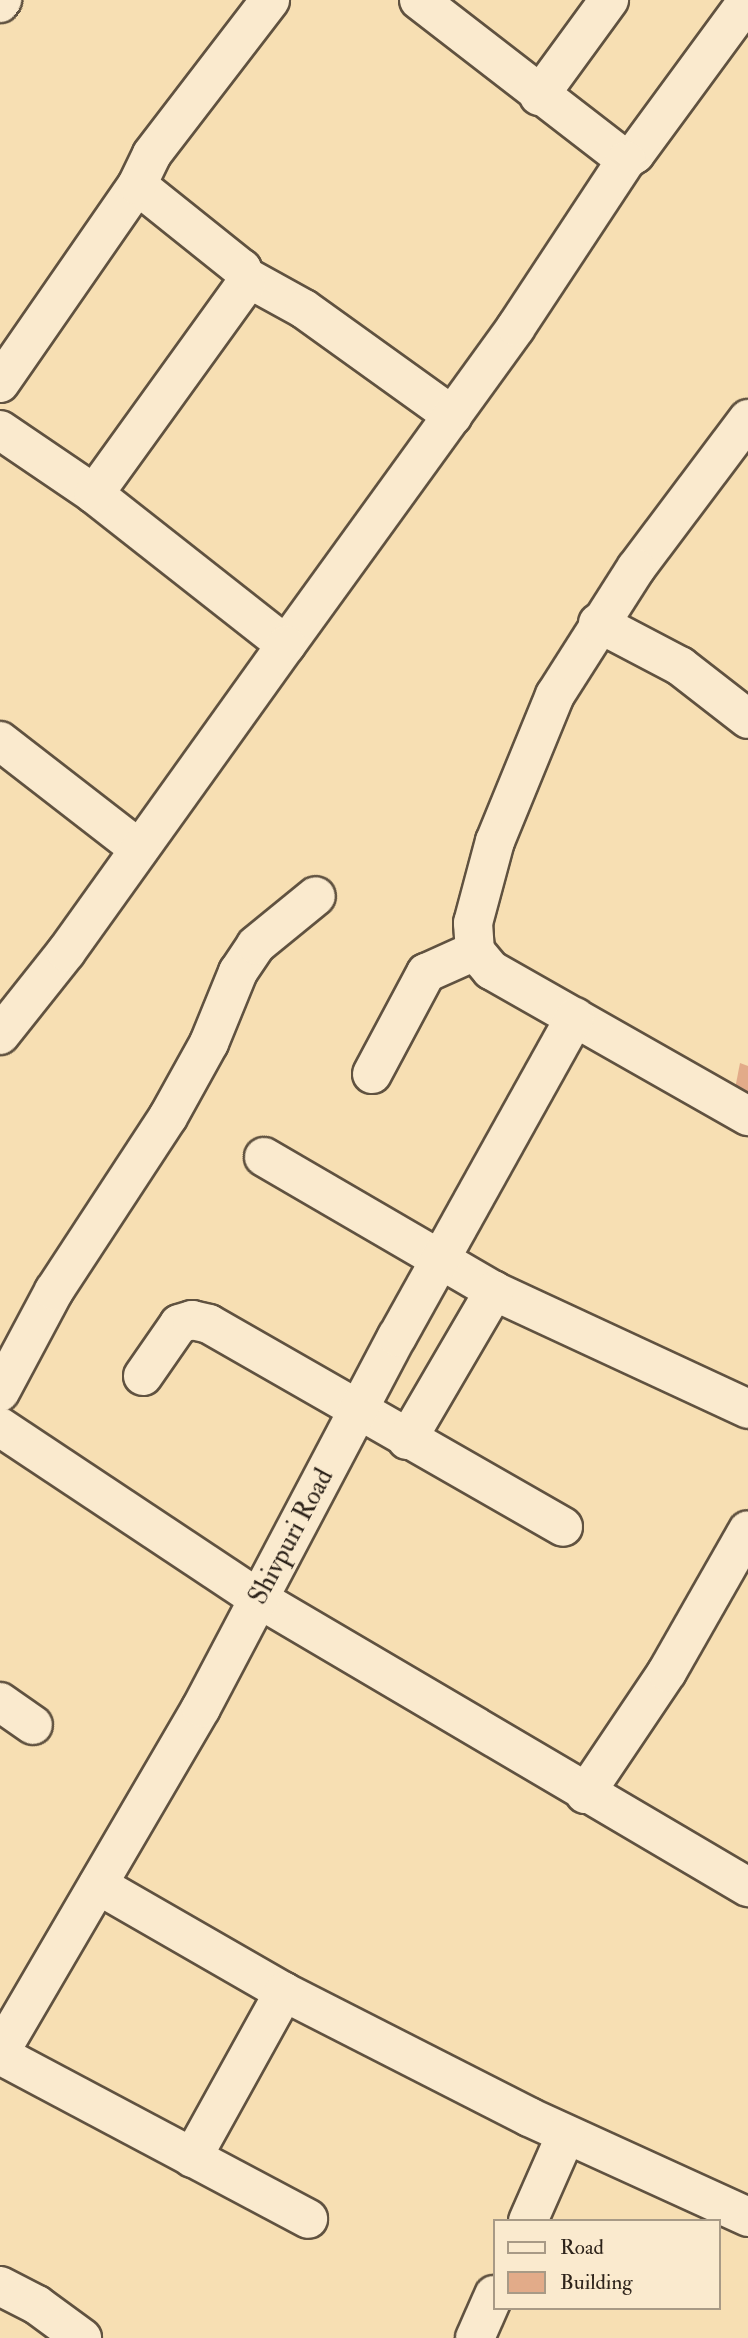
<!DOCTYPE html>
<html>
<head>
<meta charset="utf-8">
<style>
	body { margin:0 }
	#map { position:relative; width:748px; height:2338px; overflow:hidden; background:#f7dfb3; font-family:"IM FELL Double Pica",serif }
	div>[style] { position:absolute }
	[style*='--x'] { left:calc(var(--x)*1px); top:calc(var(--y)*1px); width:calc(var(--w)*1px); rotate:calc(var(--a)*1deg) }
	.building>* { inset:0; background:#e2ab89 }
	.roads { filter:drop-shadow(2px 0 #605240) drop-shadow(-2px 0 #605240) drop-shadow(0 2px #605240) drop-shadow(0 -2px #605240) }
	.minor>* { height:38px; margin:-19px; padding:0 19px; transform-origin:19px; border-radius:19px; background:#faeace }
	span { translate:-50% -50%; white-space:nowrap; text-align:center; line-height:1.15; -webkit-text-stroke:5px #faeace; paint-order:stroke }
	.street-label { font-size:26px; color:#2d231a }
	.legend { position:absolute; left:493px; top:2219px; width:228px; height:91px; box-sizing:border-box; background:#faeace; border:2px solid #a89a86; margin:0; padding:9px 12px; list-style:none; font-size:21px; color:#2d231a }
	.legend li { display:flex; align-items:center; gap:14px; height:35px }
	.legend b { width:35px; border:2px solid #a89a86 }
</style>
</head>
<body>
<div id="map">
	<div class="building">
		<i style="clip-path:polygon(740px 1063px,748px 1066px,748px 1103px,734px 1094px)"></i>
	</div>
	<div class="roads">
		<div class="minor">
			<i style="--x:419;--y:0;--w:262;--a:37.7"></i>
			<i style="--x:626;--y:160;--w:11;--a:-34"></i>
			<i style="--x:635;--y:154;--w:191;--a:-53.7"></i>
			<i style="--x:0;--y:3;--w:4;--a:-56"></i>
			<i style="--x:539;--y:96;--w:119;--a:-53.9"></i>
			<i style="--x:246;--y:277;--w:66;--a:28.9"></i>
			<i style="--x:304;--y:309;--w:183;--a:35.7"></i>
			<i style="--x:0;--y:383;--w:241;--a:-55.3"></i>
			<i style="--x:748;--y:419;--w:186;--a:126.9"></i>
			<i style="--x:636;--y:568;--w:151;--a:122.5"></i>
			<i style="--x:555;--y:695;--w:158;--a:112.3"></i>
			<i style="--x:495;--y:841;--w:85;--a:105"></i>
			<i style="--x:473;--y:923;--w:28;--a:86"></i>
			<i style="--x:475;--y:951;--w:25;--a:50"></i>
			<i style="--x:491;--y:970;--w:296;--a:29.6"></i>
			<i style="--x:0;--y:430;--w:114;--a:34.2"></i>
			<i style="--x:94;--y:494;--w:244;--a:38.2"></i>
			<i style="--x:286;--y:645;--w:392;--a:-54.1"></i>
			<i style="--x:516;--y:327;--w:200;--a:-56.6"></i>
			<i style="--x:94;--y:494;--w:260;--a:-54.2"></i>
			<i style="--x:246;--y:283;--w:15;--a:-106"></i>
			<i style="--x:242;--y:269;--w:134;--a:-141.3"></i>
			<i style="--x:137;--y:185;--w:34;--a:-64"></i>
			<i style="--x:152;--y:154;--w:194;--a:-52.5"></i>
			<i style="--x:598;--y:623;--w:93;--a:27.7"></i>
			<i style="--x:680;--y:666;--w:86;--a:37.9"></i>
			<i style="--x:0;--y:741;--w:176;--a:37.8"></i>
			<i style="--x:0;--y:1035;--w:106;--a:-51.5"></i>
			<i style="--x:66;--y:952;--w:378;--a:-54.4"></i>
			<i style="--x:372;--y:1074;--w:115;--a:-61.9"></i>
			<i style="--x:426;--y:973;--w:54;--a:-24.2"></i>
			<i style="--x:264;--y:1157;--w:266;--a:30.2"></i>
			<i style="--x:494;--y:1291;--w:280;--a:24.9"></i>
			<i style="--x:143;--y:1376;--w:63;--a:-55.3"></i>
			<i style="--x:179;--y:1324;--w:14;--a:-17"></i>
			<i style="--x:192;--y:1320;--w:17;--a:13"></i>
			<i style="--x:209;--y:1324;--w:408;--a:29.8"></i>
			<i style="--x:0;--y:1392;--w:115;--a:-61.9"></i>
			<i style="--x:54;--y:1291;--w:208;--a:-56.8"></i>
			<i style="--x:168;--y:1117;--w:85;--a:-61"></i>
			<i style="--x:209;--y:1043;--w:77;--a:-67.8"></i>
			<i style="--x:238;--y:972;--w:32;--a:-56"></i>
			<i style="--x:256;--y:945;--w:77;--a:-39.2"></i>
			<i style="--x:0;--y:1427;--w:311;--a:33.6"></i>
			<i style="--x:259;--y:1599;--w:568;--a:30.5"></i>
			<i style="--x:407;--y:1440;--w:173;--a:-59.7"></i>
			<i style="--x:0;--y:1702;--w:40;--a:34.9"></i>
			<i style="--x:585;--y:1794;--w:147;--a:-56.1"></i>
			<i style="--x:667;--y:1672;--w:163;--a:-60.3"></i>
			<i style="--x:98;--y:1885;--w:215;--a:29.9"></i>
			<i style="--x:284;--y:1992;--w:275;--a:27"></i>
			<i style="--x:529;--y:2117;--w:241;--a:24.5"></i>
			<i style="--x:0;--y:2052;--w:398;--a:-59.7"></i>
			<i style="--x:201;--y:1708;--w:420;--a:-62.2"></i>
			<i style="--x:397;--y:1337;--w:366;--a:-60.9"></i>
			<i style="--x:0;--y:2055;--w:349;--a:28"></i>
			<i style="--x:192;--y:2158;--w:190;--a:-61"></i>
			<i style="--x:528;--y:2221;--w:94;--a:-66.2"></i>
			<i style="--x:0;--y:2286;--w:42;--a:27.2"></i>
			<i style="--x:37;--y:2305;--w:56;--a:36.3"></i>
			<i style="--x:475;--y:2338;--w:47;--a:-66.2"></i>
		</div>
	</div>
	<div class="street-label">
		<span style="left:292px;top:1537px;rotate:-62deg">Shivpuri Road</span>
	</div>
	<ul class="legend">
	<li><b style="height:9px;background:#faeace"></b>Road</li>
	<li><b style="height:19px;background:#e2ab89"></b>Building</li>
	</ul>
</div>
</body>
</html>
